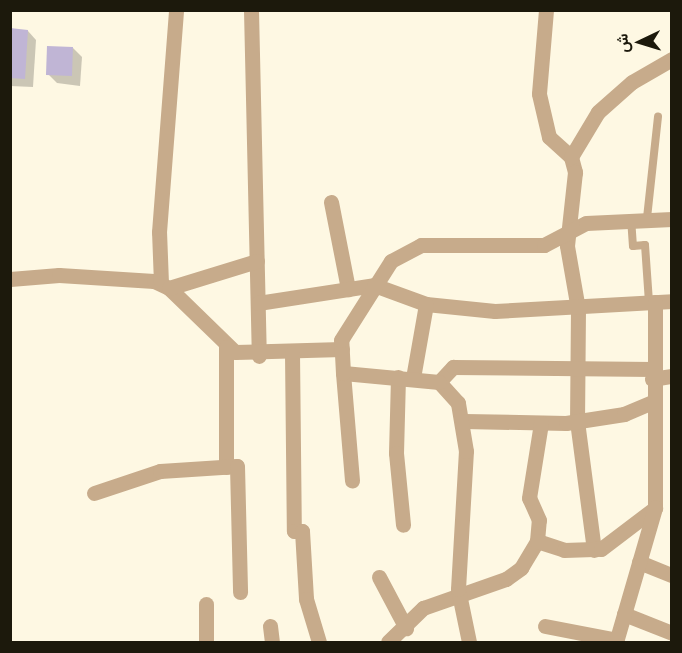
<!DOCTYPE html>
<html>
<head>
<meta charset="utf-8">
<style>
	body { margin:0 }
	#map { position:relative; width:682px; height:653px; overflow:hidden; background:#fef8e3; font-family:Ubuntu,Vazirmatn,sans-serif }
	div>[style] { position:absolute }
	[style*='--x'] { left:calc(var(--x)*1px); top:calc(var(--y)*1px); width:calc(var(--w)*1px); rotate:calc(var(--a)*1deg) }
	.shadow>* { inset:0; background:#0003 }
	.building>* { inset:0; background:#c0b5d5; transform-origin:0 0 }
	.lane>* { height:8px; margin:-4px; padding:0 4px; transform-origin:4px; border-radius:4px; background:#c7ab8b }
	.street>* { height:15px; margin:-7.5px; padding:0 7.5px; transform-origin:7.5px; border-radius:7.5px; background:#c7ab8b }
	span { translate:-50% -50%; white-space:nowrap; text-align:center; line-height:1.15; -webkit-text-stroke:4.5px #fef8e3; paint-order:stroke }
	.frame { position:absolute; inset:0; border:12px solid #1c190c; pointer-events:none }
	.north { position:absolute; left:610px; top:12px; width:60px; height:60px; -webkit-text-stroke:4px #fef8e3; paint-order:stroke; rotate:266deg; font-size:16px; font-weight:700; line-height:24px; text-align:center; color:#1c190c }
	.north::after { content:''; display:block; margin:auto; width:21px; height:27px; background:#1c190c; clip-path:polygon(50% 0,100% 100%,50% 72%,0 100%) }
</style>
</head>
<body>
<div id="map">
	<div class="shadow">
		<i style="clip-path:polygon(10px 30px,28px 31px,36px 40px,33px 87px,10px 86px)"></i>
		<i style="clip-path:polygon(73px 48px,82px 57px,80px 86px,57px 83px,48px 74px)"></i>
	</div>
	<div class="building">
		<i style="clip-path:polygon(10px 28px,28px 30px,25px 79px,10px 78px)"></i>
		<i style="left:47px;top:46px;width:26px;height:29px;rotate:2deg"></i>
	</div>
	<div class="lane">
		<i style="--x:631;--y:218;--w:28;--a:86"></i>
		<i style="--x:633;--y:246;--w:12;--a:-5"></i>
		<i style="--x:645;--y:245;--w:57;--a:86"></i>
		<i style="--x:647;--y:218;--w:102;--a:-83.8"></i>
	</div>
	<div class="street">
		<i style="--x:251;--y:10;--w:346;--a:88.7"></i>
		<i style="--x:546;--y:10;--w:84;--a:94.8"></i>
		<i style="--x:539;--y:94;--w:44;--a:76.9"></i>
		<i style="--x:549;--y:137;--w:30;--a:42"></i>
		<i style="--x:571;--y:157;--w:16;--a:75"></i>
		<i style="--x:575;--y:172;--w:74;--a:96.2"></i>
		<i style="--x:567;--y:246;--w:64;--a:80.1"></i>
		<i style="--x:578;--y:309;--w:112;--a:90.5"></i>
		<i style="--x:577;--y:421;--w:130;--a:82.5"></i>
		<i style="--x:571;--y:157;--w:52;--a:-59"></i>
		<i style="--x:598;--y:112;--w:45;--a:-41.4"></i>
		<i style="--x:632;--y:82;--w:46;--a:-29.9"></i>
		<i style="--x:331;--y:202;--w:89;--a:78.9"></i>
		<i style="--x:10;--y:279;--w:49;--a:-4.7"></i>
		<i style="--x:59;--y:275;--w:95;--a:3.6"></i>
		<i style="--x:154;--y:281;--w:17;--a:25"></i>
		<i style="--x:169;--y:288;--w:92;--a:44.1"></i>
		<i style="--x:235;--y:352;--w:107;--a:-1.6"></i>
		<i style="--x:161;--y:283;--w:51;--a:-92.2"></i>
		<i style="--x:159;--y:232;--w:223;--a:-85.6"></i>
		<i style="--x:169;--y:288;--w:92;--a:-17.1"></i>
		<i style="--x:258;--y:303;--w:117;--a:-8.8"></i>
		<i style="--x:374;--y:285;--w:55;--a:20.1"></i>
		<i style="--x:426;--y:304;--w:69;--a:5.8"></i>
		<i style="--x:495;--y:311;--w:177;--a:-3.2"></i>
		<i style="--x:292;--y:353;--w:178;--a:89.4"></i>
		<i style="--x:294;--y:531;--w:8;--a:0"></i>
		<i style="--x:302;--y:531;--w:68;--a:86.6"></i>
		<i style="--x:306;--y:599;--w:45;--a:73.2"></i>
		<i style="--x:343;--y:373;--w:108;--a:85.2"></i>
		<i style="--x:398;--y:377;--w:76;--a:91.5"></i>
		<i style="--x:396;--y:453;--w:72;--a:84.4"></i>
		<i style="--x:413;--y:378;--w:75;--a:-80"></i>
		<i style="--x:652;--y:379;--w:20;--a:-9"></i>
		<i style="--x:439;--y:382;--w:21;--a:-47"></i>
		<i style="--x:453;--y:367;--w:200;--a:0.6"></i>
		<i style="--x:464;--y:421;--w:102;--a:1.1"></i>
		<i style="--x:566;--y:423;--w:59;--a:-8.8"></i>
		<i style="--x:624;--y:414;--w:33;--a:-23"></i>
		<i style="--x:226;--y:467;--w:120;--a:-90"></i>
		<i style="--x:94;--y:493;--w:70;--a:-18.4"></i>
		<i style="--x:160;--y:471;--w:77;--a:-3.7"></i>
		<i style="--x:237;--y:466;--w:126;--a:88.6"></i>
		<i style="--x:537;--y:541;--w:21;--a:-85"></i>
		<i style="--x:539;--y:520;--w:24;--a:-114"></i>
		<i style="--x:529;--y:498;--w:76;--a:-80.9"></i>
		<i style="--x:639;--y:562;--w:35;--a:22"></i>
		<i style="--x:379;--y:577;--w:58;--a:62.1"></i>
		<i style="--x:624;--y:614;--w:52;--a:21.6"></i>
		<i style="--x:270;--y:626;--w:16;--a:83"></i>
		<i style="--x:545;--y:626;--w:73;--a:11"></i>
		<i style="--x:206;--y:642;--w:38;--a:-90"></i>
		<i style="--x:388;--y:642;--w:49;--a:-44.2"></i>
		<i style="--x:423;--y:608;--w:88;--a:-19.3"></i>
		<i style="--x:506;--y:579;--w:19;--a:-36"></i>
		<i style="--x:521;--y:568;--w:31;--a:-59"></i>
		<i style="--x:537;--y:541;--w:28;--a:18"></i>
		<i style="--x:564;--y:550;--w:37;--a:-2"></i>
		<i style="--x:601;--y:549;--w:68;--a:-37.2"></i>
		<i style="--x:655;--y:508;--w:206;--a:-90"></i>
		<i style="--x:469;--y:642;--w:54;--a:-101.7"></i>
		<i style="--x:458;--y:589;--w:138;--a:-86.7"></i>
		<i style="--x:466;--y:451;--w:49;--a:-99.5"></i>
		<i style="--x:458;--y:403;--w:28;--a:-132"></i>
		<i style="--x:439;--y:382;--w:96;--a:-174.6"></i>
		<i style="--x:343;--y:373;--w:33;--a:-93"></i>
		<i style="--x:341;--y:340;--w:93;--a:-57.7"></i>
		<i style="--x:391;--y:261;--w:34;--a:-28"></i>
		<i style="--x:421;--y:245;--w:123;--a:0"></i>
		<i style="--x:544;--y:245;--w:47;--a:-27.6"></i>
		<i style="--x:586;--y:223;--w:86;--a:-2.7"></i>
		<i style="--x:616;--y:642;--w:140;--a:-73.8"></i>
	</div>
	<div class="frame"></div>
	<div class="north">ش</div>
</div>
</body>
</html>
